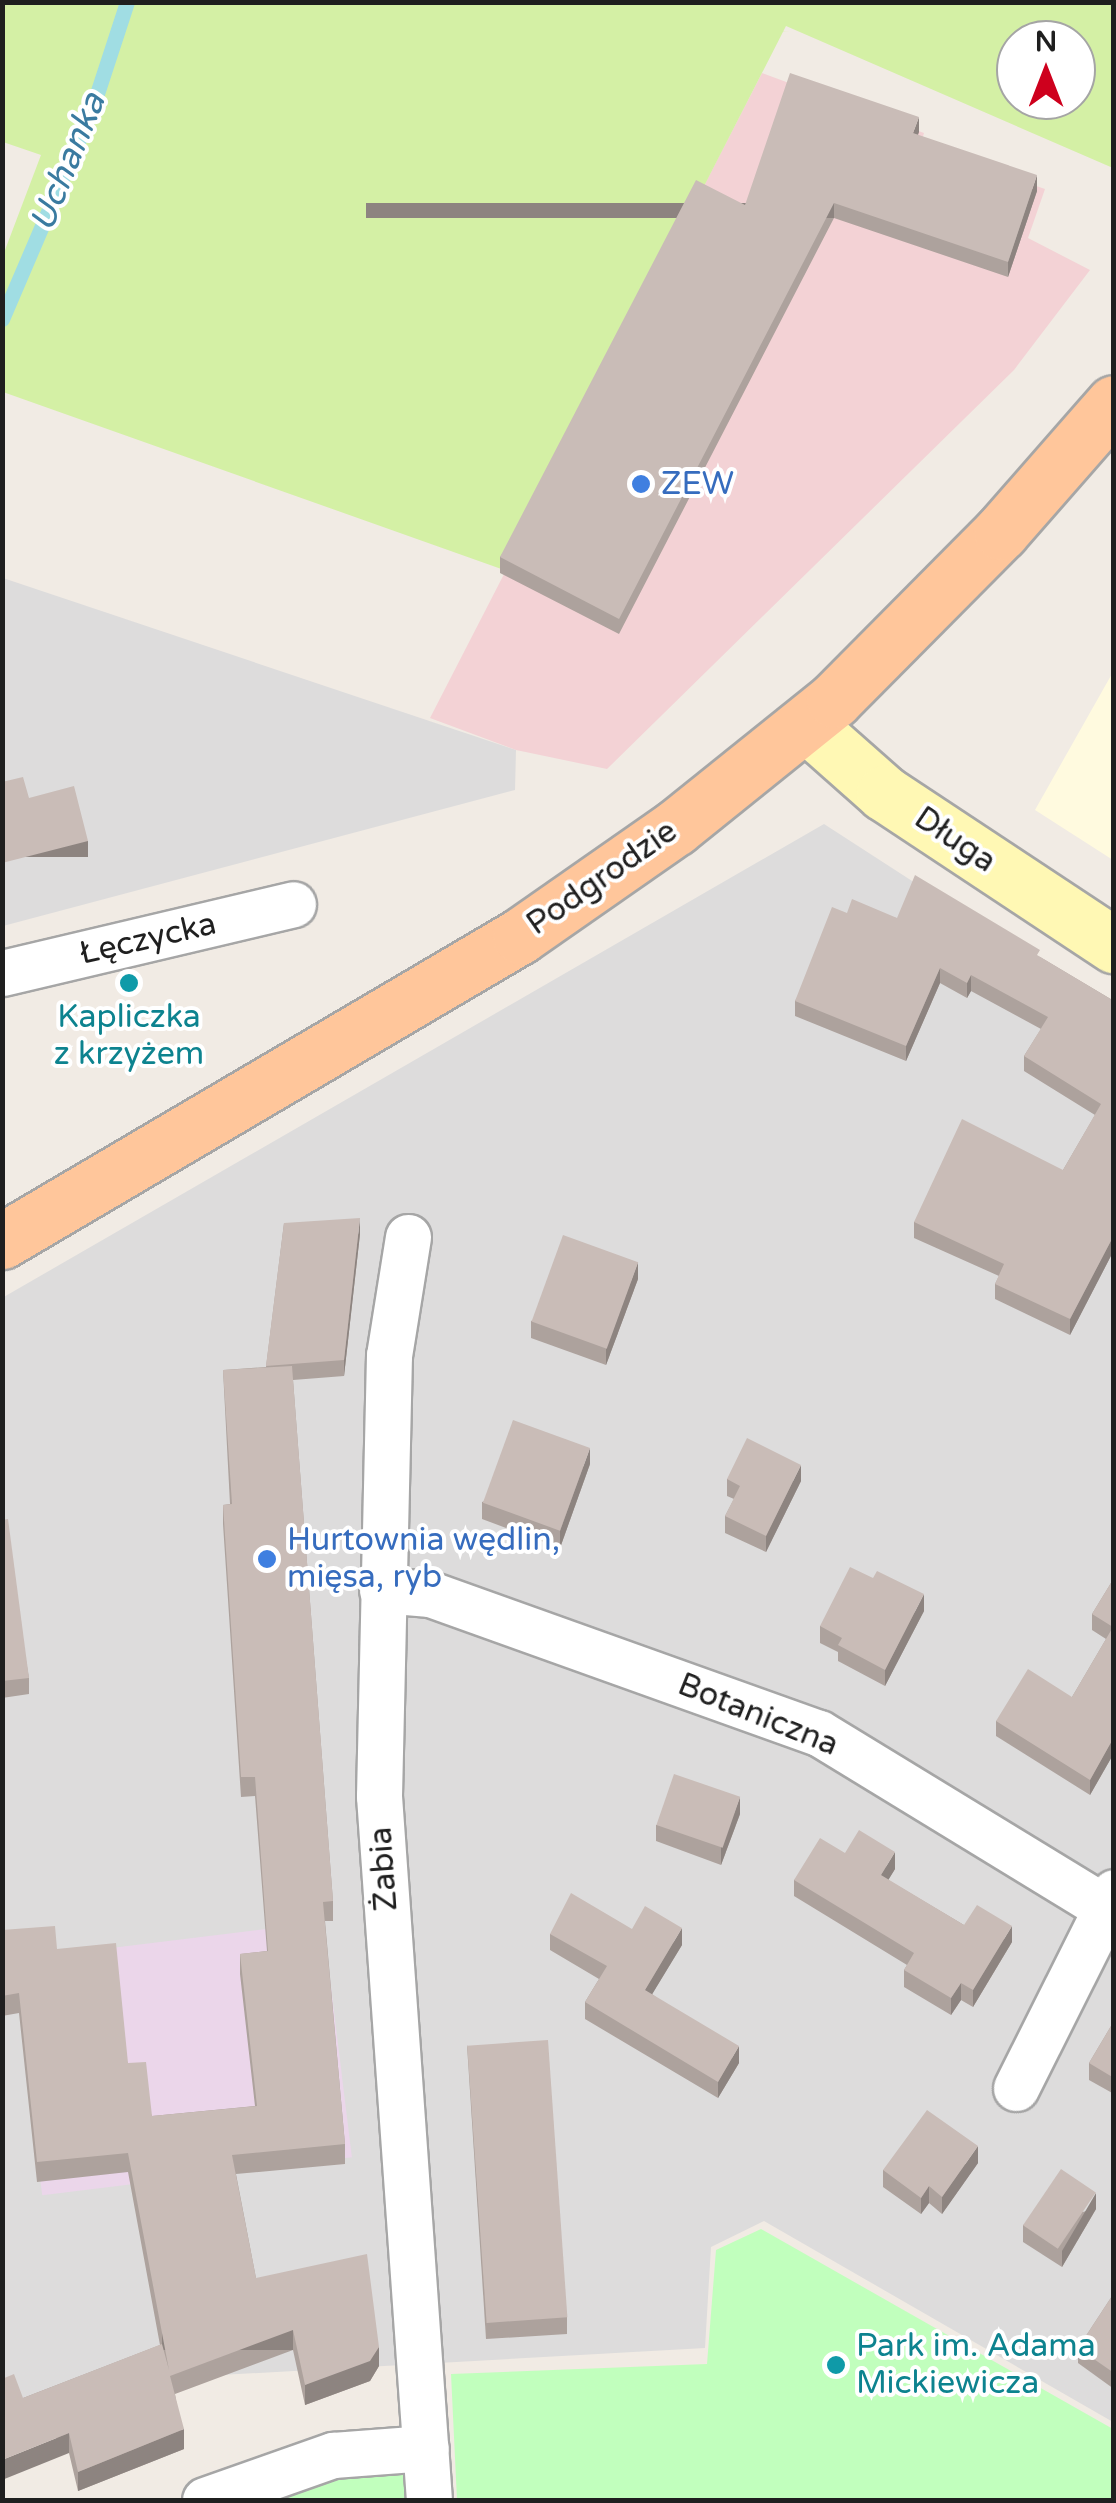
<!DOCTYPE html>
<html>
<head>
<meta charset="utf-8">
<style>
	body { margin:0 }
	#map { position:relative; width:1116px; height:2503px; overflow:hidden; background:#f1ebe4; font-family:"Varela Round",sans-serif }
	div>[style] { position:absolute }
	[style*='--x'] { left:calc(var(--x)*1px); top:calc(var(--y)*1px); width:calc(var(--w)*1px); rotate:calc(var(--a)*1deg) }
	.residential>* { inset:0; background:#dddcdc }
	.commercial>* { inset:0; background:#f3d2d5 }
	.industrial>* { inset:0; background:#ebd6ea; transform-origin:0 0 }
	.education>* { inset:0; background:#fffadf }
	.grass>* { inset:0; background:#d4f0a5 }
	.park>* { inset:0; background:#c1ffbd }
	.stream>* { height:15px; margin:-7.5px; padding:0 7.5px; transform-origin:7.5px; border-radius:7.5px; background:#a0dde3 }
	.roads { filter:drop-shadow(2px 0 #a6a6a6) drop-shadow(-2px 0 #a6a6a6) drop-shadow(0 2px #a6a6a6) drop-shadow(0 -2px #a6a6a6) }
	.street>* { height:45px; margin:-22.5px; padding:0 22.5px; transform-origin:22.5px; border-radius:22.5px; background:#fff }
	.secondary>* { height:55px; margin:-27.5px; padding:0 27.5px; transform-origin:27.5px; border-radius:27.5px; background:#fff8b4 }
	.primary>* { height:55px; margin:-27.5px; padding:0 27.5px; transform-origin:27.5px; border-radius:27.5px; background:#ffc69b }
	.wall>* { inset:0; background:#ada29d }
	.shaded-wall>* { inset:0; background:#8d8480; transform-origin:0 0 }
	.building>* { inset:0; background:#c9bcb7; transform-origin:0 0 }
	.dots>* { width:28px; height:28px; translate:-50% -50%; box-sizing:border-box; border:5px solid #fff; border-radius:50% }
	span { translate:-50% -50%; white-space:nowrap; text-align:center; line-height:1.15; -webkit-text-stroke:8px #fff; paint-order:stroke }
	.shop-label { font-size:32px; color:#366cbe }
	.left { translate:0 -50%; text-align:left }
	.street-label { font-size:32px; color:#1f1f1f }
	.culture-label { font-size:32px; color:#0d838f }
	.water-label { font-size:35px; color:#3a7ba0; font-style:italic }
	.frame { position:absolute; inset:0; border:5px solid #1f1f1f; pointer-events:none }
	.north { position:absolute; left:996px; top:20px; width:100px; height:100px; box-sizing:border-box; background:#fff; border:2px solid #a5a5a5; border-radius:50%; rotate:0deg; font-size:28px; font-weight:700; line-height:40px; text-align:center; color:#1f1f1f }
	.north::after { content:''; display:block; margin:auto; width:35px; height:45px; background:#ce001d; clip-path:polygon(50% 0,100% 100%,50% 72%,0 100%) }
</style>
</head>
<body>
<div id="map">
	<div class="residential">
		<i style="clip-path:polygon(3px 578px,516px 750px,515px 790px,3px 926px)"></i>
		<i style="clip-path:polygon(824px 824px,1113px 1011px,1113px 2422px,764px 2221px,711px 2247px,705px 2348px,185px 2377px,3px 2451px,2px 1298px)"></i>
	</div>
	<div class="commercial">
		<i style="clip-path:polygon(762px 73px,924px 133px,920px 146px,1045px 189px,1028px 238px,1090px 270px,1014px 370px,607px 769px,516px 750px,430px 718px)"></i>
	</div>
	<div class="industrial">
		<i style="left:323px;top:1922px;width:237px;height:312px;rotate:83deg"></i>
	</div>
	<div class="education">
		<i style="clip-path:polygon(1113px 672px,1113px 860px,1035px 810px)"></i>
	</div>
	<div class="grass">
		<i style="clip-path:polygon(evenodd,3px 3px,1113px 3px,1113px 168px,786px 26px,507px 571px,3px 392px,2px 258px,41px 155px,3px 142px,3px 3px,1016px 40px,1076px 40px,1076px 100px,1016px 100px,1016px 40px)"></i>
	</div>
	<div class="park">
		<i style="clip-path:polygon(761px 2229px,1113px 2429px,1113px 2500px,457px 2500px,451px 2374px,707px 2364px,716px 2250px)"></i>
		<i style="clip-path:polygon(379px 2464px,409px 2478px,409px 2500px,251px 2500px)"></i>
	</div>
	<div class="stream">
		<i style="--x:2;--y:319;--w:228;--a:-66.8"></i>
		<i style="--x:92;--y:109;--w:113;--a:-71.9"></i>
	</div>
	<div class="roads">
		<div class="street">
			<i style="--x:2;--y:973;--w:299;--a:-13.3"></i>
			<i style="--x:408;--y:1237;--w:120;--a:99.1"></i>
			<i style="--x:389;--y:1355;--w:441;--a:91.3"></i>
			<i style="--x:379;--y:1796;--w:706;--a:85.94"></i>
			<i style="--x:382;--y:1590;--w:48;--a:4.8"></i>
			<i style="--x:430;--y:1594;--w:413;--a:19.7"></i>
			<i style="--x:819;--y:1733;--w:346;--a:31.4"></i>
			<i style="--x:1016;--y:2088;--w:219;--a:-63.4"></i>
			<i style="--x:205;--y:2500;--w:136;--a:-19.4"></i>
			<i style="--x:333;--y:2455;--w:93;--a:-4.3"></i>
		</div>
		<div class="secondary">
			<i style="--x:806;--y:724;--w:104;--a:41.5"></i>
			<i style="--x:884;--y:793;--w:276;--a:33.5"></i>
		</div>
		<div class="primary">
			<i style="--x:2;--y:1241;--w:601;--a:-30.49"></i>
			<i style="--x:520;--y:936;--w:189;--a:-34.9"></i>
			<i style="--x:675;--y:828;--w:204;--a:-38.8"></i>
			<i style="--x:834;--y:700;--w:237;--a:-45.2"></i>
			<i style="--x:1001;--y:532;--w:171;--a:-48.8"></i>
		</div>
	</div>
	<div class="wall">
		<i style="clip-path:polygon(919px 132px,917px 135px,1037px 191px,1008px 277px,834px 218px,619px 634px,500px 573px,500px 557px,745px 205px)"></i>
		<i style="clip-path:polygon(847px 913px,897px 918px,1040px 957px,1114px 1001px,1114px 1250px,1070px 1335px,995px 1299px,995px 1284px,999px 1276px,914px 1238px,914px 1222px,1063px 1170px,1095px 1115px,1024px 1071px,1024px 1056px,1041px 1029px,971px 991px,967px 998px,940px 983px,906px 1061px,795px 1016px,795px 1001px)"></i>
		<i style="clip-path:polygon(284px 1223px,360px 1234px,344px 1376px,293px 1380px,333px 1901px,333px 1921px,325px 1921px,345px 2144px,345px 2164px,236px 2174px,256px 2278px,379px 2366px,370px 2381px,305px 2405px,293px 2350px,175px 2394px,184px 2449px,78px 2491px,69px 2453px,23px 2398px,160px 2345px,128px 2172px,37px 2182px,19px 2013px,2px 2016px,2px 1930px,57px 1949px,128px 2063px,152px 2116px,255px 2106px,240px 1974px,240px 1954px,267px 1951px,255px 1796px,241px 1797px,223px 1524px,223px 1505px,230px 1504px,223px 1370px,266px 1367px)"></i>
		<i style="clip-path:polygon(638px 1279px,606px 1365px,531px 1338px,531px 1321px)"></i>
		<i style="clip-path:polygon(590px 1464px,560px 1548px,482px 1519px,482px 1502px)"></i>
		<i style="clip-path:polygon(727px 1479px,801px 1481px,766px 1552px,725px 1533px,725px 1516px,734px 1499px,727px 1496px)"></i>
		<i style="clip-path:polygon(2px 1520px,29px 1678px,29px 1694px,2px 1698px)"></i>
		<i style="clip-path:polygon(1114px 1578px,1114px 1753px,1090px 1795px,996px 1736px,996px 1721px,1072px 1697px,1106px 1639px,1092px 1630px,1092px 1614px)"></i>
		<i style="clip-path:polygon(924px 1611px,885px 1686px,838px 1661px,838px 1652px,820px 1643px,820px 1626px)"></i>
		<i style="clip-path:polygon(740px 1814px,721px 1865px,656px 1841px,656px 1825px)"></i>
		<i style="clip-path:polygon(845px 1853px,895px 1869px,888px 1880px,964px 1925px,1012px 1942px,973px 2007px,961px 2000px,951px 2015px,904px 1987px,904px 1970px,907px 1965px,794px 1896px,794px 1880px)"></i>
		<i style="clip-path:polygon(632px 1929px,682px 1945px,652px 1994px,739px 2063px,718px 2098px,585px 2019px,585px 2002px,599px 1979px,550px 1950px,550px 1934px)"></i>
		<i style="clip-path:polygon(1114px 2021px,1114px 2094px,1089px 2080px,1089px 2063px)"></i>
		<i style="clip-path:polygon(467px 2045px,567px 2317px,567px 2334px,486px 2339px)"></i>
		<i style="clip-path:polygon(978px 2163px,942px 2214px,929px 2203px,921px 2214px,883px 2187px,883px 2170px)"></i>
		<i style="clip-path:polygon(1096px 2209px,1062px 2267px,1023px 2242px,1023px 2225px)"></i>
		<i style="clip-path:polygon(1114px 2293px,1114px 2389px,1078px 2363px,1078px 2348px)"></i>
	</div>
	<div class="shaded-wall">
		<i style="clip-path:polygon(919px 117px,919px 132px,913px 149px,913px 133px)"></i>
		<i style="clip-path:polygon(1037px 175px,1037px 191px,1008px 277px,1008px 262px)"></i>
		<i style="left:834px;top:203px;width:15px;height:468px;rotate:90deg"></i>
		<i style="left:88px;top:841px;width:16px;height:89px;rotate:90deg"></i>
		<i style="clip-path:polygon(940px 968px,940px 983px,906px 1061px,906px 1046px)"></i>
		<i style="clip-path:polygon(971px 975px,971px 991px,967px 998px,967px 983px)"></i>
		<i style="clip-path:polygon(360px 1218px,360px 1234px,344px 1376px,344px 1360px)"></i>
		<i style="clip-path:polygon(1114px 1235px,1114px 1250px,1070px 1335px,1070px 1319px)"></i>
		<i style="clip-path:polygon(638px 1262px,638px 1279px,606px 1365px,606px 1349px)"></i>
		<i style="clip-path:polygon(590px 1448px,590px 1464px,560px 1548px,560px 1531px)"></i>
		<i style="clip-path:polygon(801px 1465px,801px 1481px,766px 1552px,766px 1536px)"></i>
		<i style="clip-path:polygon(924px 1594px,924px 1611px,885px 1686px,885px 1670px)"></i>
		<i style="clip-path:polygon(1114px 1737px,1114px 1753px,1090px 1795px,1090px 1780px)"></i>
		<i style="clip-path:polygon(740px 1797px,740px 1814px,721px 1865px,721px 1848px)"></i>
		<i style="clip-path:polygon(895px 1852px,895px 1869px,881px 1892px,881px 1875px)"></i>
		<i style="clip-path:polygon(1012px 1926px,1012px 1942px,973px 2007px,973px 1990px)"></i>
		<i style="clip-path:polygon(682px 1928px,682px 1945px,645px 2006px,645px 1990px)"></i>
		<i style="clip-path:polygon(961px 1983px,961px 2000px,951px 2015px,951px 1998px)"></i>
		<i style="clip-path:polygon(739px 2046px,739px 2063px,718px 2098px,718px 2082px)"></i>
		<i style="clip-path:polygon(978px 2146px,978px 2163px,942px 2214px,942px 2197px)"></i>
		<i style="clip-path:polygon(929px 2186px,929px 2203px,921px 2214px,921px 2198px)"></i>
		<i style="clip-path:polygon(1096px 2193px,1096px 2209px,1062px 2267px,1062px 2251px)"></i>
		<i style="left:293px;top:2330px;width:20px;height:131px;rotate:90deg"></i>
		<i style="clip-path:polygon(379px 2347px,379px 2366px,370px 2381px,305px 2405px,305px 2385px)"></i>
		<i style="clip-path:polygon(184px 2429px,184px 2449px,78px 2491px,78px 2472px)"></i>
		<i style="clip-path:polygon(69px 2433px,69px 2453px,2px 2480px,2px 2460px)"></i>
	</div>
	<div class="building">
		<i style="clip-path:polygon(790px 73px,919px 117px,913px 133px,1037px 175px,1008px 262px,834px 203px,619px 619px,500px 557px,696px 180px,745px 205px)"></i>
		<i style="clip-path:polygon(23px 777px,29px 798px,74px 786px,88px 841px,2px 863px,2px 782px)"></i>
		<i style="clip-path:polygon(915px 875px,1040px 950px,1037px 955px,1114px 1001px,1114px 1235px,1070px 1319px,995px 1284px,1004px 1264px,914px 1222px,962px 1119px,1063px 1170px,1101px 1104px,1024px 1056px,1048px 1017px,971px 975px,967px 983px,940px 968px,906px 1046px,795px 1001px,832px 907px,847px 913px,852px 899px,897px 918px)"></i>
		<i style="clip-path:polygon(360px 1218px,344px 1360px,266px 1366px,284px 1223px)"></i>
		<i style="left:563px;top:1235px;width:80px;height:92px;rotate:20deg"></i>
		<i style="clip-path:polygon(292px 1366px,333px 1901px,323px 1902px,345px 2144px,232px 2155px,256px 2278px,367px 2254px,379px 2347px,370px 2361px,305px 2385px,293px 2330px,170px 2376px,184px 2429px,78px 2472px,69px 2433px,2px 2460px,2px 2379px,14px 2374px,23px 2398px,162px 2344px,169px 2370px,128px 2153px,37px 2162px,19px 1993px,2px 1996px,2px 1930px,55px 1926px,57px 1949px,116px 1943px,128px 2063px,146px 2062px,152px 2116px,257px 2106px,240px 1954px,268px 1951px,255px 1777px,241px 1777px,223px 1505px,232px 1504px,223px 1370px)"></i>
		<i style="left:513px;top:1420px;width:82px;height:88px;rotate:20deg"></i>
		<i style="clip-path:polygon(747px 1438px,801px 1465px,766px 1536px,725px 1516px,740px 1486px,727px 1479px)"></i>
		<i style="clip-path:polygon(8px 1519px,29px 1678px,2px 1681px,2px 1520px)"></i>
		<i style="clip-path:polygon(850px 1567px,873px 1578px,877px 1571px,924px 1594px,885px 1670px,838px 1645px,842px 1638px,820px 1626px)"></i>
		<i style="clip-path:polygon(1114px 1578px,1114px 1737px,1090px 1780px,996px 1721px,1028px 1669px,1072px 1697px,1113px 1627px,1092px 1614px)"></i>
		<i style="left:674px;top:1774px;width:70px;height:54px;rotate:19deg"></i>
		<i style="clip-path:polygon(859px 1830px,895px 1852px,881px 1875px,964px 1925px,977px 1905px,1012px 1926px,973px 1990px,961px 1983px,951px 1998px,904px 1970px,914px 1953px,794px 1880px,820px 1838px,845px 1853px)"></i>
		<i style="clip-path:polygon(571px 1893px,632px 1929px,645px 1906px,682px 1928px,645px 1990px,739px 2046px,718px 2082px,585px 2002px,607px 1966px,550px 1934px)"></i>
		<i style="clip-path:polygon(1114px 2021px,1114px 2078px,1089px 2063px)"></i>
		<i style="left:548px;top:2040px;width:278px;height:81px;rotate:86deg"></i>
		<i style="clip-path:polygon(927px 2110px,978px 2146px,942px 2197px,929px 2186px,921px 2198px,883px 2170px)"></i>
		<i style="left:1061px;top:2169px;width:42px;height:68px;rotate:34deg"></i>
		<i style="clip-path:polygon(1114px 2293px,1114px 2373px,1078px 2348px)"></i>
	</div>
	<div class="dots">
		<i style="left:641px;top:484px;background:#3f7fe0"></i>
		<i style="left:129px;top:983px;background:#0f9aa8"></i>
		<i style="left:267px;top:1559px;background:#3f7fe0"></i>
		<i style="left:836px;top:2365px;background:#0f9aa8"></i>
	</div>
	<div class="shop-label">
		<span class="left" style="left:661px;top:484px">ZEW</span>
		<span class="left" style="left:287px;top:1559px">Hurtownia wędlin,<br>mięsa, ryb</span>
	</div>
	<div class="street-label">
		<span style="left:955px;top:840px;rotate:34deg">Długa</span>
		<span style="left:602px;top:878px;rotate:-35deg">Podgrodzie</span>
		<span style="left:148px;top:939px;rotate:-13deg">Łęczycka</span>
		<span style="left:758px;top:1715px;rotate:22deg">Botaniczna</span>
		<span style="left:384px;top:1869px;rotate:-94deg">Żabia</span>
	</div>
	<div class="culture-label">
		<span style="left:129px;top:1036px">Kapliczka<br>z krzyżem</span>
		<span class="left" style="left:856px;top:2365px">Park im. Adama<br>Mickiewicza</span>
	</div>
	<div class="water-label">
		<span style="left:68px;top:162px;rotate:-68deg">Uchanka</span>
	</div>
	<div class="frame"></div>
	<div class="north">N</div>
</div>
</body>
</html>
